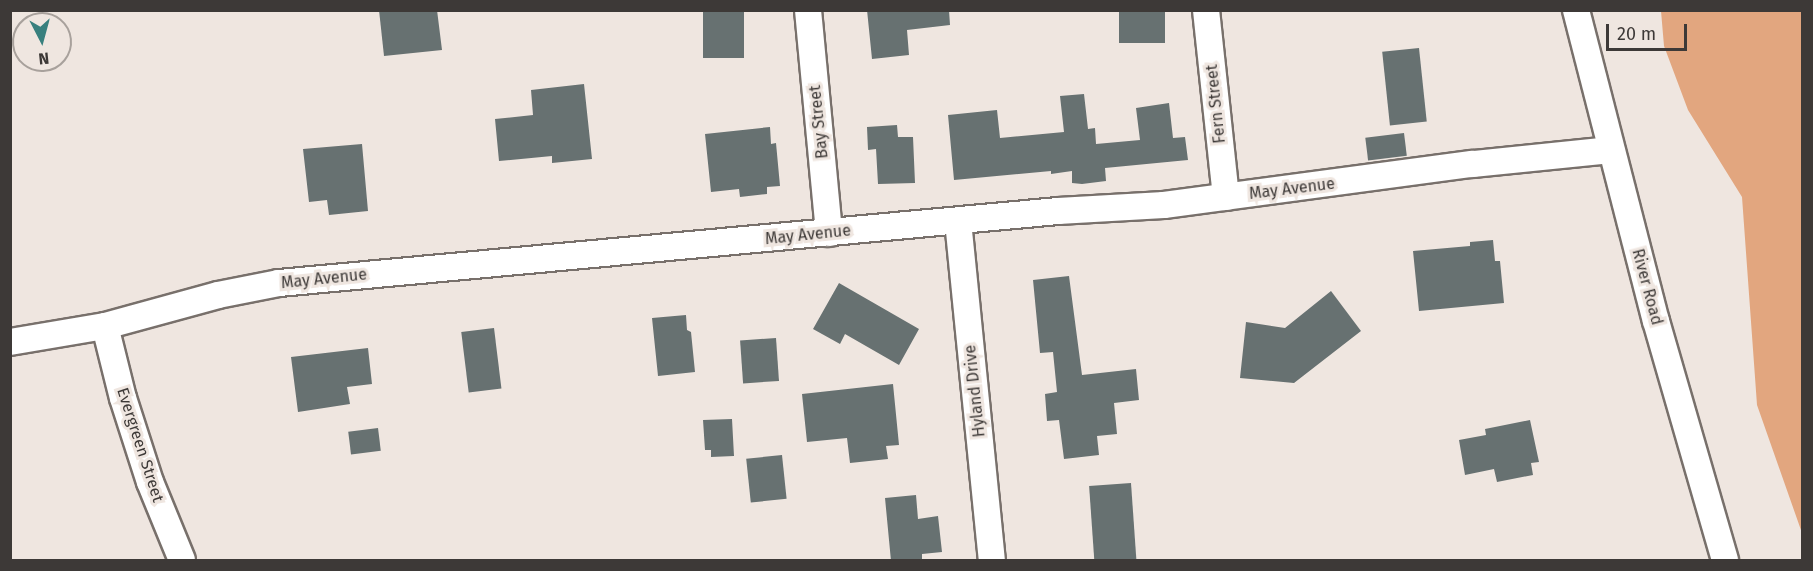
<!DOCTYPE html>
<html>
<head>
<meta charset="utf-8">
<style>
	body { margin:0 }
	#map { position:relative; width:1813px; height:571px; overflow:hidden; background:#efe6e0; font-family:"Fira Sans",sans-serif }
	div>[style] { position:absolute }
	[style*='--x'] { left:calc(var(--x)*1px); top:calc(var(--y)*1px); width:calc(var(--w)*1px); rotate:calc(var(--a)*1deg) }
	.water>* { inset:0; background:#e2a67f }
	.building>* { inset:0; background:#677171; transform-origin:0 0 }
	.roads { filter:drop-shadow(2px 0 #78706b) drop-shadow(-2px 0 #78706b) drop-shadow(0 2px #78706b) drop-shadow(0 -2px #78706b) }
	.minor>* { height:26px; margin:-13px; padding:0 13px; transform-origin:13px; border-radius:13px; background:#fff }
	span { translate:-50% -50%; white-space:nowrap; text-align:center; line-height:1.15; -webkit-text-stroke:6px #efe6e0; paint-order:stroke }
	.street-label { font-size:16px; color:#3d3937 }
	.frame { position:absolute; inset:0; border:12px solid #3d3937; pointer-events:none }
	.north { position:absolute; left:12px; top:12px; width:60px; height:60px; box-sizing:border-box; background:#efe6e0; border:2px solid #a8a19c; border-radius:50%; rotate:174deg; font-size:16px; font-weight:700; line-height:24px; text-align:center; color:#3d3937 }
	.north::after { content:''; display:block; margin:auto; width:21px; height:27px; background:#38807e; clip-path:polygon(50% 0,100% 100%,50% 72%,0 100%) }
	.scale { position:absolute; left:1606px; top:24px; width:81px; height:27px; box-sizing:border-box; border:3px solid #3d3937; border-top:0; padding-left:8px; font-size:18px; line-height:21px; white-space:nowrap; color:#3d3937; -webkit-text-stroke:4px #efe6e0; paint-order:stroke }
</style>
</head>
<body>
<div id="map">
	<div class="water">
		<i style="clip-path:polygon(1661px 11px,1802px 11px,1802px 533px,1757px 405px,1742px 197px,1688px 110px,1664px 46px)"></i>
	</div>
	<div class="building">
		<i style="clip-path:polygon(379px 10px,437px 10px,442px 50px,384px 56px)"></i>
		<i style="left:703px;top:10px;width:41px;height:48px"></i>
		<i style="clip-path:polygon(867px 10px,949px 10px,950px 25px,907px 30px,909px 55px,872px 59px)"></i>
		<i style="left:1119px;top:10px;width:46px;height:33px"></i>
		<i style="left:1419px;top:48px;width:74px;height:37px;rotate:84deg"></i>
		<i style="clip-path:polygon(584px 84px,592px 159px,552px 163px,552px 156px,499px 161px,495px 119px,533px 115px,531px 90px)"></i>
		<i style="clip-path:polygon(1084px 94px,1088px 129px,1095px 128px,1096px 144px,1140px 140px,1136px 108px,1169px 103px,1173px 138px,1185px 137px,1188px 160px,1105px 168px,1106px 181px,1082px 184px,1072px 183px,1072px 171px,1051px 174px,1051px 171px,954px 180px,948px 115px,997px 110px,1000px 138px,1064px 132px,1060px 96px)"></i>
		<i style="clip-path:polygon(897px 125px,898px 137px,913px 137px,915px 183px,878px 184px,876px 149px,868px 150px,867px 127px)"></i>
		<i style="clip-path:polygon(770px 127px,771px 144px,776px 143px,780px 186px,767px 187px,767px 194px,740px 197px,739px 189px,711px 192px,705px 134px)"></i>
		<i style="left:1404px;top:133px;width:23px;height:39px;rotate:83deg"></i>
		<i style="clip-path:polygon(362px 144px,368px 211px,329px 215px,327px 200px,309px 202px,303px 149px)"></i>
		<i style="clip-path:polygon(1493px 240px,1495px 261px,1500px 261px,1504px 303px,1419px 311px,1413px 251px,1470px 246px,1470px 242px)"></i>
		<i style="clip-path:polygon(1069px 276px,1082px 375px,1136px 369px,1139px 400px,1114px 403px,1117px 434px,1097px 436px,1099px 455px,1064px 459px,1059px 420px,1047px 421px,1045px 394px,1057px 392px,1053px 352px,1040px 353px,1033px 280px)"></i>
		<i style="clip-path:polygon(839px 283px,919px 329px,899px 365px,845px 334px,840px 344px,813px 329px)"></i>
		<i style="clip-path:polygon(1331px 291px,1361px 331px,1294px 383px,1240px 378px,1246px 322px,1285px 328px)"></i>
		<i style="clip-path:polygon(686px 315px,687px 330px,691px 332px,695px 372px,658px 376px,652px 318px)"></i>
		<i style="left:494px;top:328px;width:61px;height:33px;rotate:83deg"></i>
		<i style="left:776px;top:338px;width:43px;height:36px;rotate:86deg"></i>
		<i style="clip-path:polygon(368px 348px,372px 384px,347px 387px,350px 404px,298px 412px,291px 357px)"></i>
		<i style="clip-path:polygon(893px 384px,899px 445px,886px 446px,888px 459px,850px 463px,847px 438px,807px 442px,802px 394px)"></i>
		<i style="clip-path:polygon(732px 419px,734px 456px,711px 457px,711px 450px,705px 450px,703px 420px)"></i>
		<i style="clip-path:polygon(1530px 420px,1539px 462px,1531px 463px,1533px 475px,1497px 482px,1494px 469px,1465px 475px,1459px 440px,1486px 435px,1485px 429px)"></i>
		<i style="left:378px;top:428px;width:23px;height:30px;rotate:83deg"></i>
		<i style="left:782px;top:455px;width:44px;height:36px;rotate:84deg"></i>
		<i style="left:1131px;top:483px;width:78px;height:42px;rotate:86deg"></i>
		<i style="clip-path:polygon(916px 495px,918px 519px,938px 516px,942px 552px,922px 554px,922px 561px,891px 561px,885px 498px)"></i>
	</div>
	<div class="roads">
		<div class="minor">
			<i style="--x:808;--y:10;--w:224;--a:84.6"></i>
			<i style="--x:1206;--y:10;--w:188;--a:83.9"></i>
			<i style="--x:1576;--y:10;--w:321;--a:75.6"></i>
			<i style="--x:1656;--y:321;--w:249;--a:73.9"></i>
			<i style="--x:958;--y:221;--w:341;--a:84.3"></i>
			<i style="--x:105;--y:326;--w:74;--a:76"></i>
			<i style="--x:123;--y:398;--w:88;--a:72.2"></i>
			<i style="--x:150;--y:482;--w:84;--a:67.7"></i>
			<i style="--x:10;--y:342;--w:96;--a:-9.6"></i>
			<i style="--x:105;--y:326;--w:117;--a:-15.3"></i>
			<i style="--x:218;--y:295;--w:62;--a:-11.1"></i>
			<i style="--x:279;--y:283;--w:782;--a:-5.28"></i>
			<i style="--x:1058;--y:211;--w:106;--a:-3.2"></i>
			<i style="--x:1164;--y:205;--w:312;--a:-7.6"></i>
			<i style="--x:1473;--y:164;--w:138;--a:-5.8"></i>
		</div>
	</div>
	<div class="street-label">
		<span style="left:1216px;top:104px;rotate:-96deg">Fern Street</span>
		<span style="left:819px;top:122px;rotate:-96deg">Bay Street</span>
		<span style="left:1292px;top:189px;rotate:-7deg">May Avenue</span>
		<span style="left:808px;top:235px;rotate:-6deg">May Avenue</span>
		<span style="left:324px;top:279px;rotate:-6deg">May Avenue</span>
		<span style="left:1647px;top:287px;rotate:75deg">River Road</span>
		<span style="left:975px;top:391px;rotate:-96deg">Hyland Drive</span>
		<span style="left:140px;top:445px;rotate:72deg">Evergreen Street</span>
	</div>
	<div class="frame"></div>
	<div class="north">N</div>
	<div class="scale">20 m</div>
</div>
</body>
</html>
